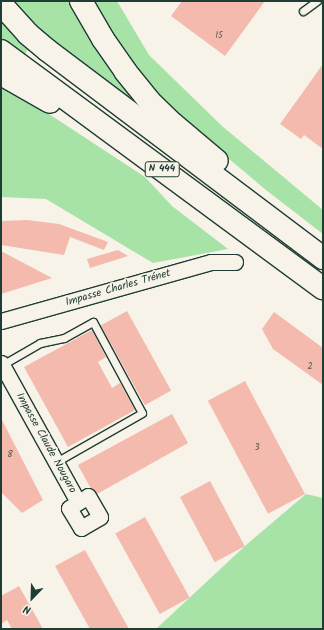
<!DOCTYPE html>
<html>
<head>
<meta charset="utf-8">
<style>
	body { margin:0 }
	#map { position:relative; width:324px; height:630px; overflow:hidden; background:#f7f3e8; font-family:Kalam,sans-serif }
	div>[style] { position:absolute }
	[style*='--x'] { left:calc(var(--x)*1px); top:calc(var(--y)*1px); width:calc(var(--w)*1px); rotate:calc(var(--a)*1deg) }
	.green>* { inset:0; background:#a7e2a7 }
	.building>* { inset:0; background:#f4baad; transform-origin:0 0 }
	.roads { filter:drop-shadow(1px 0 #1f3d34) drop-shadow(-1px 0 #1f3d34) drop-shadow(0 1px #1f3d34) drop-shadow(0 -1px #1f3d34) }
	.service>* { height:7px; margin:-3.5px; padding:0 3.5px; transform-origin:3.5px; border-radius:3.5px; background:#f7f3e8 }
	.minor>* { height:15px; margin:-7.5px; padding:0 7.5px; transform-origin:7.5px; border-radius:7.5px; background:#f7f3e8 }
	.trunk>* { height:22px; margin:-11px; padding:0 11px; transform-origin:11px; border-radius:11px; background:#f7f3e8 }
	span { translate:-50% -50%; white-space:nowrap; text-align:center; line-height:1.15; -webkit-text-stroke:3.5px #f7f3e8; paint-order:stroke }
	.number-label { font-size:9px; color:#545c52 }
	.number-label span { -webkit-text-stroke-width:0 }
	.shield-label span { padding:1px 3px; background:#f7f3e8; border:1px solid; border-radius:3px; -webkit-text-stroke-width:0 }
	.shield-label { font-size:10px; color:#1f3d34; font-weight:700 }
	.street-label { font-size:11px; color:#1f3d34 }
	.frame { position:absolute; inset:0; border:2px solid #1f3d34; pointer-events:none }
	.north { position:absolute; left:12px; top:578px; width:40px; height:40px; -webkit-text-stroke:3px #f7f3e8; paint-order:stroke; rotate:203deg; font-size:11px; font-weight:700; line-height:16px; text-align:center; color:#1f3d34 }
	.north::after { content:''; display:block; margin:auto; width:14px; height:18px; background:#1f3d34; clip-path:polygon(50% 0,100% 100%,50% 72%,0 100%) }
</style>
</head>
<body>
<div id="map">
	<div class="green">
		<i style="clip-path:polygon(11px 1px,117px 1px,149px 55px,222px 126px,323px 210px,323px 234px,266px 190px,204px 138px,175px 137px,54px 45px)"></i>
		<i style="clip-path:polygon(1px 20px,29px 48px,23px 57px,1px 41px)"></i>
		<i style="clip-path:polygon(1px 61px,17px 93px,145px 177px,172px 206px,228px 249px,153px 263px,46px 199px,1px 197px)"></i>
		<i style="clip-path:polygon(306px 494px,323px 498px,323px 629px,156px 629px,245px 546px)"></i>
	</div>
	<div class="building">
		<i style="clip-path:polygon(182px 1px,265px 1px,225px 56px,171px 16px)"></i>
		<i style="clip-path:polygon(323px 64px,323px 149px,304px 135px,301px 139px,280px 124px)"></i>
		<i style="clip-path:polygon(27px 220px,59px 224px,108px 242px,104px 250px,70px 237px,64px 255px,1px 245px,1px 221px)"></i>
		<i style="clip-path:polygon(118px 250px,128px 256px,90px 268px,87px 259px)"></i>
		<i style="clip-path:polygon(1px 251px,52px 278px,1px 294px)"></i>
		<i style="left:127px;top:311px;width:91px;height:30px;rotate:61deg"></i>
		<i style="clip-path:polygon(274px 312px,323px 348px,323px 385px,273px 349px,262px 329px)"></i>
		<i style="clip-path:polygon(92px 330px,106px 357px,98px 362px,112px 388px,120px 383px,135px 410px,68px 447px,24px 367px)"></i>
		<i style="left:245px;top:381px;width:128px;height:42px;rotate:62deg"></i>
		<i style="clip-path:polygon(172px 414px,188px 443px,97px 494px,90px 487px,78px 465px)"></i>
		<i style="clip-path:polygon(1px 418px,43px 500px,22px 513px,1px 492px)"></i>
		<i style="left:210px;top:481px;width:74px;height:34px;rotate:62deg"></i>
		<i style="left:145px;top:517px;width:92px;height:34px;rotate:61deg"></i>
		<i style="clip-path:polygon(85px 550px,129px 629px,90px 629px,55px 566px)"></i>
		<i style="clip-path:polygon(19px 586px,43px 629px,12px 629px,7px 620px,1px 624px,1px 596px)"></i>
	</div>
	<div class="roads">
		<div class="service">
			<i style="--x:303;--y:11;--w:17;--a:-36"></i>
			<i style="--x:2;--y:365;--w:44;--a:-30.1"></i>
			<i style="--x:40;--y:343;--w:25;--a:-12"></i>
			<i style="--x:64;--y:338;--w:33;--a:-29"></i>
			<i style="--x:93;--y:322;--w:103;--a:61.7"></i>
			<i style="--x:142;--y:413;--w:99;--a:150.3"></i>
		</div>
		<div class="minor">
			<i style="--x:1;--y:321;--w:218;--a:-15.7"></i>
			<i style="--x:211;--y:262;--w:24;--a:0"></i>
			<i style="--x:1;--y:363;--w:159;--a:61"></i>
			<i style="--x:88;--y:496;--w:24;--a:60"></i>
			<i style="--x:100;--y:517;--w:22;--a:150"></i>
			<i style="--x:81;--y:528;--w:23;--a:-121"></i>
			<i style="--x:69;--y:508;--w:22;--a:-32"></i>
		</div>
		<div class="trunk">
			<i style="--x:81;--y:1;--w:44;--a:59.9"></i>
			<i style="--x:103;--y:39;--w:39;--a:55"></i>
			<i style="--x:125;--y:71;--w:38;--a:51"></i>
			<i style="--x:149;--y:101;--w:33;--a:44"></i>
			<i style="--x:173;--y:124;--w:57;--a:40.1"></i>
			<i style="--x:1;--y:4;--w:40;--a:48"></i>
			<i style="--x:28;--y:34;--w:25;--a:40"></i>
			<i style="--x:47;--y:50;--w:346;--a:37"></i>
			<i style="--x:1;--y:51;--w:400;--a:36.4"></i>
			<i style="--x:1;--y:74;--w:56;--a:29.7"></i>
		</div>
	</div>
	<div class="number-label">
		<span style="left:219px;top:36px">15</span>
		<span style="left:310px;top:367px">2</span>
		<span style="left:257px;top:448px">3</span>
		<span style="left:10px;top:455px">8</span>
	</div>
	<div class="shield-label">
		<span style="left:162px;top:169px">N 444</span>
	</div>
	<div class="street-label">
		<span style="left:118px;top:288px;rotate:-16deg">Impasse Charles Trénet</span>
		<span style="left:46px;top:443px;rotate:61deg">Impasse Claude Nougaro</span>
	</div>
	<div class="frame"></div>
	<div class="north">N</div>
</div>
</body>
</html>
